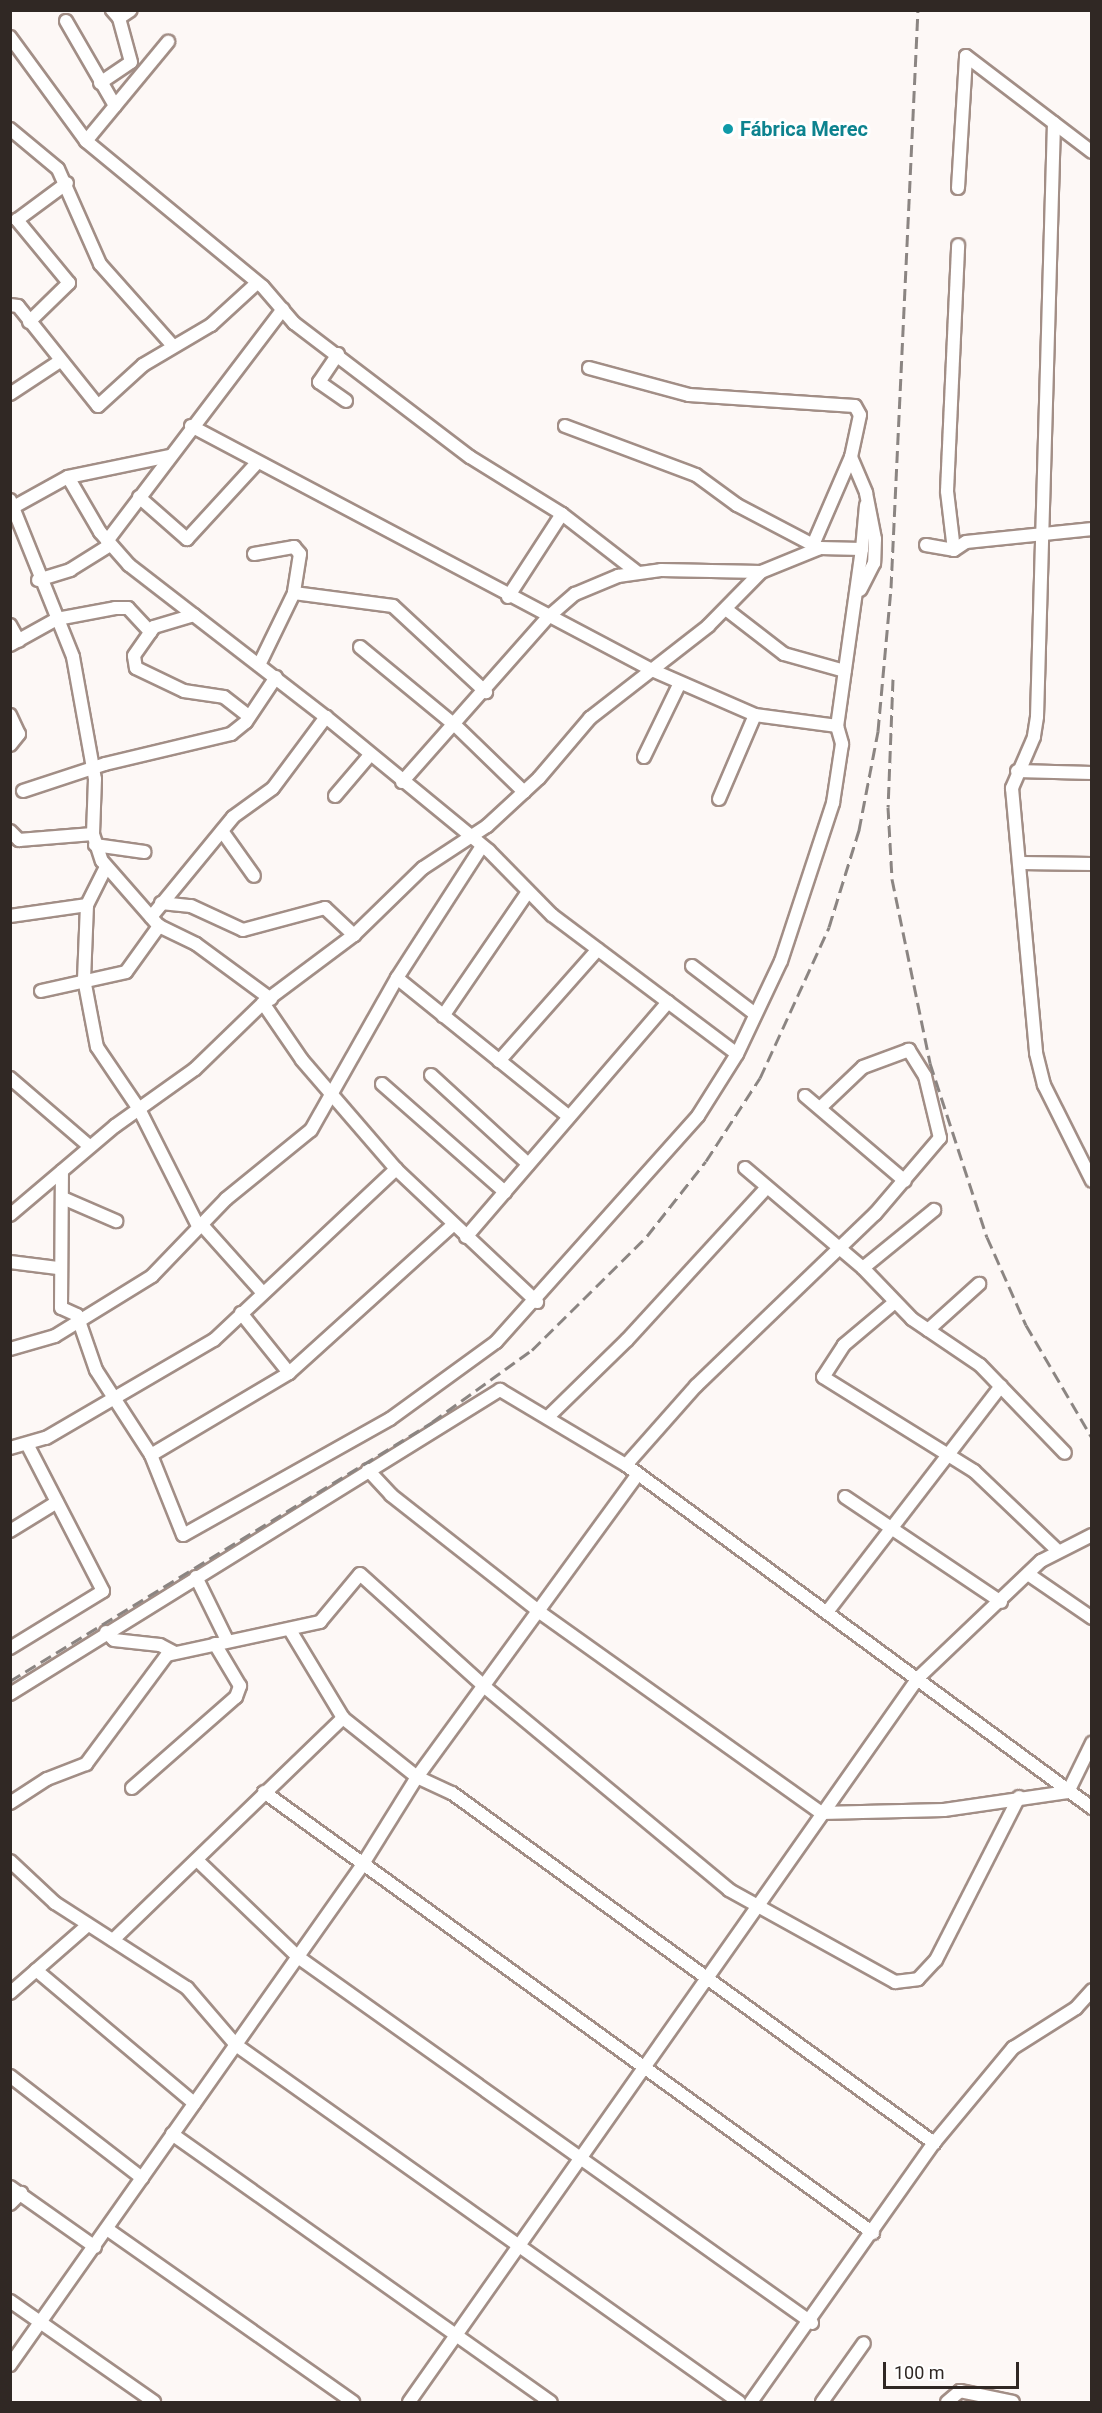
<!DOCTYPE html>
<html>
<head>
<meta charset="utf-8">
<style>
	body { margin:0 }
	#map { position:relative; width:1102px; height:2413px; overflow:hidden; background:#fdf8f6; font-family:Roboto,sans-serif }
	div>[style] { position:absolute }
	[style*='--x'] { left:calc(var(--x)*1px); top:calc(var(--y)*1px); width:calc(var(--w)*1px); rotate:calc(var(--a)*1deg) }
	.roads { filter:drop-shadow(2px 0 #a28e86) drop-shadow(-2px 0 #a28e86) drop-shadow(0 2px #a28e86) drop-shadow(0 -2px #a28e86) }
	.minor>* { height:12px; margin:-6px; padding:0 6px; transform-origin:6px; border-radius:6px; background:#fff }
	.rail>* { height:3px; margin-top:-1.5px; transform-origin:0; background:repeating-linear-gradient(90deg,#8b8582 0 12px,transparent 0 18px) }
	.dots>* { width:16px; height:16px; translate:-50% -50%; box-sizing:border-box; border:3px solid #fff; border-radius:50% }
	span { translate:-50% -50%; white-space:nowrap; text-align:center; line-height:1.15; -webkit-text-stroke:6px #fff; paint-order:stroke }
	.culture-label { font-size:20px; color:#0d838f; font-weight:700 }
	.left { translate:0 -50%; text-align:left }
	.frame { position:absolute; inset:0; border:12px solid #302824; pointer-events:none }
	.scale { position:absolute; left:883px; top:2362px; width:136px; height:27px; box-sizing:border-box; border:3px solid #302824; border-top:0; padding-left:8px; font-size:18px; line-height:21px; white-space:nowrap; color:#302824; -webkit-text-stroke:4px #fff; paint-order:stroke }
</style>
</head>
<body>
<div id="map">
	<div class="roads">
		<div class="minor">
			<i style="--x:119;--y:18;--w:14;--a:-34"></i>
			<i style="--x:66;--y:21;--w:98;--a:60"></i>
			<i style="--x:10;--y:37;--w:129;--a:53.8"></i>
			<i style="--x:86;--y:141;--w:229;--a:39.5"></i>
			<i style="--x:263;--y:287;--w:48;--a:49.3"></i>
			<i style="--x:294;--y:323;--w:221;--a:37.3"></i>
			<i style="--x:470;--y:457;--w:108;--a:31.8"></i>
			<i style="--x:562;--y:514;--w:96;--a:37.8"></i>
			<i style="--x:100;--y:83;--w:37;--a:-34"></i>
			<i style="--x:131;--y:62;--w:46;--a:-105.3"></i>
			<i style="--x:119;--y:18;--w:11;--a:-131"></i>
			<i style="--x:1054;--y:123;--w:594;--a:91.64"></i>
			<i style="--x:1037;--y:717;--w:20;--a:99"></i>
			<i style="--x:1034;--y:737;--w:56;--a:113.3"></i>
			<i style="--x:1012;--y:788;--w:266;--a:84.8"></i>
			<i style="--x:1036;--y:1053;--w:33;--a:76"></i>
			<i style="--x:1044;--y:1085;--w:107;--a:63.4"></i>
			<i style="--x:10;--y:129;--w:62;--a:39.8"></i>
			<i style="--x:58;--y:169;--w:104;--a:66.1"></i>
			<i style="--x:100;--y:264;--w:110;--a:48.3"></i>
			<i style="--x:86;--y:141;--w:129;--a:-50.4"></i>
			<i style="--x:958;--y:188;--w:132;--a:-86.5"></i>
			<i style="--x:966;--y:56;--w:158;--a:37.3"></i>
			<i style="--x:10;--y:305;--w:8;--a:7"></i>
			<i style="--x:18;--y:306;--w:128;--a:51.3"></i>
			<i style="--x:98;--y:406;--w:61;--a:-42.3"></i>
			<i style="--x:143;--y:365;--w:79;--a:-30.5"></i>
			<i style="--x:211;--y:325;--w:62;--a:-42.4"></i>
			<i style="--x:29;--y:322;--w:56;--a:-44.3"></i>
			<i style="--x:69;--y:283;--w:82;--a:-129.5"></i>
			<i style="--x:17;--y:220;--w:62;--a:-36.5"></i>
			<i style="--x:338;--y:354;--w:34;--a:124"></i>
			<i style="--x:319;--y:382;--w:33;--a:35"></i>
			<i style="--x:589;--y:368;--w:104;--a:15.1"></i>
			<i style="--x:689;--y:395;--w:166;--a:3.8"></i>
			<i style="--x:855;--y:406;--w:10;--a:61"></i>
			<i style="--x:860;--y:415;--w:43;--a:102.1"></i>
			<i style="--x:851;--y:457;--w:96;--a:113.4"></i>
			<i style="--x:10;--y:394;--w:60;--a:-33.4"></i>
			<i style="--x:191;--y:426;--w:522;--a:27.89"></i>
			<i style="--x:652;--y:670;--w:112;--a:23.6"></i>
			<i style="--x:755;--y:715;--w:83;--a:7.6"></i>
			<i style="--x:565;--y:426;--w:140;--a:20.5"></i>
			<i style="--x:696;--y:475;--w:51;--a:36.2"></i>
			<i style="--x:737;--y:505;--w:93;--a:27.7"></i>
			<i style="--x:851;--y:457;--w:39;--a:67"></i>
			<i style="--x:866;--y:493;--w:47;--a:78.9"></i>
			<i style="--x:875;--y:539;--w:24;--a:92"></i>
			<i style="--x:874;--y:563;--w:30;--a:117"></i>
			<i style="--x:68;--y:477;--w:64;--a:59.8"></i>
			<i style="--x:100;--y:532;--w:44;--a:48.7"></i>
			<i style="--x:129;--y:565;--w:249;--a:37.7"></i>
			<i style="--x:326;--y:717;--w:211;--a:39.4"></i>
			<i style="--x:489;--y:851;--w:90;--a:45.5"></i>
			<i style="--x:552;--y:915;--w:231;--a:36.9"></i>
			<i style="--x:139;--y:497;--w:64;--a:41.2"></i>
			<i style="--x:187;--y:539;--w:102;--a:-47.4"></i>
			<i style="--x:10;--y:500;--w:169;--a:68.1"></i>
			<i style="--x:73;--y:657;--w:124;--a:79.8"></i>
			<i style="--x:95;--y:779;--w:55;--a:92.1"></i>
			<i style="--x:93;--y:834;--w:28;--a:72"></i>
			<i style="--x:102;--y:861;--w:86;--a:48.8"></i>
			<i style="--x:159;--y:926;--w:41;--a:25.9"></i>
			<i style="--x:196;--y:944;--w:93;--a:36.3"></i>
			<i style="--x:10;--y:509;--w:66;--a:-28.9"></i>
			<i style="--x:68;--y:477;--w:103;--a:-11.7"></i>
			<i style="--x:107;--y:541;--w:291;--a:-52.8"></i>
			<i style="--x:926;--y:545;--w:28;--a:10"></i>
			<i style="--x:954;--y:550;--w:14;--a:-34"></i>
			<i style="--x:966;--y:542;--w:127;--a:-5.9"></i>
			<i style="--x:862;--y:549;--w:44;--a:-84.8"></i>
			<i style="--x:954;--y:550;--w:59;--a:-96.8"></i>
			<i style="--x:947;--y:491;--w:246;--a:-87.4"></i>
			<i style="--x:254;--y:554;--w:41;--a:-9.9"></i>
			<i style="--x:294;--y:547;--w:9;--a:49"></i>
			<i style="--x:300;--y:554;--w:39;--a:99"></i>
			<i style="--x:294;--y:593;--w:80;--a:115.9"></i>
			<i style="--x:38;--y:580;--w:34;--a:-17"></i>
			<i style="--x:70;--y:570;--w:47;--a:-32"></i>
			<i style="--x:294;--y:593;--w:100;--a:7.5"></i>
			<i style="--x:393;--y:606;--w:127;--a:42.8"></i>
			<i style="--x:508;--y:597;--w:99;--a:-57"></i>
			<i style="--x:727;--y:610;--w:72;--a:37.7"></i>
			<i style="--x:784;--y:654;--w:63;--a:15.6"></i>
			<i style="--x:194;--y:615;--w:42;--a:163.3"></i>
			<i style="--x:154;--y:627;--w:35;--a:125"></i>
			<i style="--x:134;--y:656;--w:12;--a:81"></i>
			<i style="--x:136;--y:668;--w:53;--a:25.6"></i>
			<i style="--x:184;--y:691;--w:40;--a:8.5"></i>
			<i style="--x:224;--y:697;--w:31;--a:38"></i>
			<i style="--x:10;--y:625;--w:18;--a:61"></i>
			<i style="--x:10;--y:645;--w:54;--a:-29"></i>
			<i style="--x:57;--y:619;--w:59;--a:-10.7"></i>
			<i style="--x:115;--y:608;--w:13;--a:0"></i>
			<i style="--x:128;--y:608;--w:33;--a:47"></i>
			<i style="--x:360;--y:647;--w:124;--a:39.5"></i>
			<i style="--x:456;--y:726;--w:95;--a:44.1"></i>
			<i style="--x:10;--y:715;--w:21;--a:65"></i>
			<i style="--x:19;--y:734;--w:14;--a:129"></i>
			<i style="--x:644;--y:757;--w:82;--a:-64.1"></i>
			<i style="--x:1017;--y:771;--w:75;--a:1.5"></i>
			<i style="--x:402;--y:782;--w:219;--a:-48.5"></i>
			<i style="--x:547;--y:618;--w:37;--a:-41"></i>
			<i style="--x:575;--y:594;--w:47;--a:-22.7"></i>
			<i style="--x:618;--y:576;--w:43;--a:-7.9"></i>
			<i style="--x:661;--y:570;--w:100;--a:1.1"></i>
			<i style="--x:23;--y:791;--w:86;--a:-18.2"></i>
			<i style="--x:105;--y:764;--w:130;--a:-13.4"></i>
			<i style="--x:231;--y:734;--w:19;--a:-39"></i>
			<i style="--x:246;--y:722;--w:54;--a:-56.3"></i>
			<i style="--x:335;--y:796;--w:54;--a:-49.5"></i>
			<i style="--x:719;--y:799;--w:91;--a:-66.8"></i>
			<i style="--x:10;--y:831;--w:13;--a:45"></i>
			<i style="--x:19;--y:840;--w:74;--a:-4.6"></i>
			<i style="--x:222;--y:831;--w:55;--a:54.6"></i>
			<i style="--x:95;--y:845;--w:50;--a:8"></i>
			<i style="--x:1021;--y:863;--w:71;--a:0.8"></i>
			<i style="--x:106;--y:867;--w:42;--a:116.6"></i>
			<i style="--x:87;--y:905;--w:74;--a:92.3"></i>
			<i style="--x:84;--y:979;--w:69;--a:79.2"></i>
			<i style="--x:97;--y:1047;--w:75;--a:55.9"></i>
			<i style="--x:139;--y:1109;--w:133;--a:63.2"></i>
			<i style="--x:161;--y:903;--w:30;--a:6"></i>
			<i style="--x:191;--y:906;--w:57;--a:24.8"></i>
			<i style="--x:243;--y:930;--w:85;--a:-15"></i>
			<i style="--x:325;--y:908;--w:40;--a:43"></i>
			<i style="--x:10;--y:916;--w:78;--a:-8.1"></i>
			<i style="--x:151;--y:917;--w:129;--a:-50.6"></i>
			<i style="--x:233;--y:817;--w:49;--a:-35.9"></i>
			<i style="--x:273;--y:788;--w:89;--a:-53.3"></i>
			<i style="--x:692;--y:966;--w:79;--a:37.3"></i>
			<i style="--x:397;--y:978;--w:221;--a:38.9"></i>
			<i style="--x:41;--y:991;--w:87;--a:-12.6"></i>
			<i style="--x:126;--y:972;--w:57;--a:-54.3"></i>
			<i style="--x:263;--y:1003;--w:69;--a:55.6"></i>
			<i style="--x:302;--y:1060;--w:144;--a:49.2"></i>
			<i style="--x:396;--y:1169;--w:194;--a:43.3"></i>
			<i style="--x:443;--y:1016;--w:150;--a:-55.6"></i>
			<i style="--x:499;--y:1061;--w:149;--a:-48.5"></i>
			<i style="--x:431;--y:1075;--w:132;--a:42.5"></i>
			<i style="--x:10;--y:1078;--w:104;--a:40.7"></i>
			<i style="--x:382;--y:1084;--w:164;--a:41.3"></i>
			<i style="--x:805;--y:1096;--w:131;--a:40.4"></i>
			<i style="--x:745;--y:1168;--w:155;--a:40.3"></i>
			<i style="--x:863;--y:1268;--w:71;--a:46.1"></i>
			<i style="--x:912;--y:1319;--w:82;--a:34.1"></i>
			<i style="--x:980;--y:1365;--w:122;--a:46"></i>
			<i style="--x:65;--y:1199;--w:56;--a:23.3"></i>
			<i style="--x:10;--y:1215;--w:138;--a:-40.3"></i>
			<i style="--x:115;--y:1126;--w:98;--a:-35.5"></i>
			<i style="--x:195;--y:1069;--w:95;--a:-44.1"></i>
			<i style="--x:263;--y:1003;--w:114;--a:-36.8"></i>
			<i style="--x:354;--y:935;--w:96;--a:-44.2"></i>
			<i style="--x:423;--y:868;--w:77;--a:-33.3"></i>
			<i style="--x:487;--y:826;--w:71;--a:-42.7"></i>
			<i style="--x:539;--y:778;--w:79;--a:-49.6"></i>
			<i style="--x:590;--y:718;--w:150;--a:-37.9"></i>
			<i style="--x:708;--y:626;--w:76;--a:-45.5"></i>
			<i style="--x:761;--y:572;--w:64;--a:-22.1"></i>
			<i style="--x:820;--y:548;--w:42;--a:1.4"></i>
			<i style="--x:862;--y:549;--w:179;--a:98"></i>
			<i style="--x:837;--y:726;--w:19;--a:74"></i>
			<i style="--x:842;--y:744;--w:60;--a:98.7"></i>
			<i style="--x:833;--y:803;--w:166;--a:108.2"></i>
			<i style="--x:781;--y:961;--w:103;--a:115.3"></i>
			<i style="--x:737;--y:1054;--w:73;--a:122.2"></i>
			<i style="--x:698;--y:1116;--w:303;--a:131.8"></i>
			<i style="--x:496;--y:1342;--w:131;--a:144"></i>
			<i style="--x:390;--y:1419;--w:237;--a:150.7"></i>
			<i style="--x:183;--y:1535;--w:86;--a:-111.8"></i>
			<i style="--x:151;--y:1455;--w:101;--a:-122.9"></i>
			<i style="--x:96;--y:1370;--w:58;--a:-109.1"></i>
			<i style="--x:77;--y:1315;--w:17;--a:-156"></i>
			<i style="--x:61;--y:1308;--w:137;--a:-89.6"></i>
			<i style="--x:202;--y:1225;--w:90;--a:48.2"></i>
			<i style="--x:466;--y:1237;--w:310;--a:-49.3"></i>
			<i style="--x:10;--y:1262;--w:48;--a:7.1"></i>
			<i style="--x:863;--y:1268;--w:92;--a:-39.2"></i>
			<i style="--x:895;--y:1302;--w:67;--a:139.9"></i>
			<i style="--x:844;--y:1345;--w:38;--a:123"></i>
			<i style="--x:823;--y:1377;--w:178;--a:31.9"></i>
			<i style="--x:974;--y:1471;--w:116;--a:43.6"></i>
			<i style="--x:241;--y:1313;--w:77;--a:51.3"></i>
			<i style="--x:928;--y:1330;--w:69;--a:-42"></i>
			<i style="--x:10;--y:1349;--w:47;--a:-16.1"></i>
			<i style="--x:55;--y:1336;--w:114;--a:-31.7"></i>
			<i style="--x:152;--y:1276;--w:107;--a:-46.1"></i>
			<i style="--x:226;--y:1199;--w:109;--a:-39.1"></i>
			<i style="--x:311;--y:1130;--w:175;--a:-60.5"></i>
			<i style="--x:397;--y:978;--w:157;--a:-57.2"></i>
			<i style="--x:549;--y:1416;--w:109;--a:-44.3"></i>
			<i style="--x:627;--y:1340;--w:207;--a:-47.5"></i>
			<i style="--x:10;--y:1448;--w:37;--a:-16"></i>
			<i style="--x:46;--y:1438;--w:194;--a:-30.3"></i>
			<i style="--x:214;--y:1340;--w:250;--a:-43.2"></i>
			<i style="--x:151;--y:1455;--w:161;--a:-30.7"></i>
			<i style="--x:289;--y:1373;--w:221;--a:-42.1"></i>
			<i style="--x:626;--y:1465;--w:106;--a:-48.5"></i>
			<i style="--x:696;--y:1386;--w:248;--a:-43.9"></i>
			<i style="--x:875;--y:1214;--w:100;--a:-49.5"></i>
			<i style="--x:940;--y:1138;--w:64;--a:-103.6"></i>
			<i style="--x:925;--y:1076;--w:31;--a:-122"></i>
			<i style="--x:909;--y:1050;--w:49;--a:159.7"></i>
			<i style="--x:863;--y:1067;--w:58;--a:136.4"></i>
			<i style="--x:368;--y:1470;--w:34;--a:47"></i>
			<i style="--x:391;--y:1495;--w:191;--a:38.2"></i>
			<i style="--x:541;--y:1613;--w:344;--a:35.5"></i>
			<i style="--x:821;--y:1813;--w:123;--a:-1.4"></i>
			<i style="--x:944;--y:1810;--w:125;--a:-8.3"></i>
			<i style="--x:1068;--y:1792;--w:55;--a:-63.9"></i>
			<i style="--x:845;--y:1497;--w:188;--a:33.9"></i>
			<i style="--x:10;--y:1531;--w:55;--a:-31.7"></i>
			<i style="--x:1028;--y:1574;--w:78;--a:34.5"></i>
			<i style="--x:196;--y:1577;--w:70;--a:63.8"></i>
			<i style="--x:827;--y:1612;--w:285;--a:-52.4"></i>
			<i style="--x:290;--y:1630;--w:103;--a:58.9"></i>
			<i style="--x:343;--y:1718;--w:95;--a:38.6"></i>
			<i style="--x:417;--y:1777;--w:38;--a:25"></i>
			<i style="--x:452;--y:1793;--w:596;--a:35.98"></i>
			<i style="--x:106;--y:1632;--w:11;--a:45"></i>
			<i style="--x:114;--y:1640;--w:46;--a:6.2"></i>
			<i style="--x:160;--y:1645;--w:15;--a:28"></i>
			<i style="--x:10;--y:1648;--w:109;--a:-31.5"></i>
			<i style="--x:103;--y:1591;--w:165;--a:-117.3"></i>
			<i style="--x:10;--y:1694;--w:577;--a:-31.82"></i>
			<i style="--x:500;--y:1390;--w:147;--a:30.8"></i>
			<i style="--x:626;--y:1465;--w:579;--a:36.35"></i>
			<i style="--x:132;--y:1788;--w:138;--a:-41.2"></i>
			<i style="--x:236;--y:1697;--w:12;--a:-70"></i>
			<i style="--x:240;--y:1686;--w:49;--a:-120.8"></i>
			<i style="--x:264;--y:1792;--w:752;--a:35.91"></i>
			<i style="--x:10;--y:1803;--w:44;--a:-33"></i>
			<i style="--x:47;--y:1779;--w:42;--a:-21"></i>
			<i style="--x:86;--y:1764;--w:136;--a:-53.4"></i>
			<i style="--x:167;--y:1655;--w:157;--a:-12.2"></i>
			<i style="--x:320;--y:1622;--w:62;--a:-50.2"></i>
			<i style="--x:360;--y:1574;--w:170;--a:42.1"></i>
			<i style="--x:486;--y:1688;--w:316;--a:39.7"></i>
			<i style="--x:729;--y:1890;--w:190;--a:29"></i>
			<i style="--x:895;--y:1982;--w:23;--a:-7"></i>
			<i style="--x:918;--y:1979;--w:26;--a:-47"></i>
			<i style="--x:936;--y:1960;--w:183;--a:-63"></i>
			<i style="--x:10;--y:1861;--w:62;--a:43"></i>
			<i style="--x:55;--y:1903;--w:157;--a:32.8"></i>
			<i style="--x:187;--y:1988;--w:75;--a:49.3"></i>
			<i style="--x:236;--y:2045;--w:617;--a:35.36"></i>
			<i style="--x:198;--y:1861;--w:139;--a:43.8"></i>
			<i style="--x:298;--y:1957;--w:631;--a:35.45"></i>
			<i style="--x:113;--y:1940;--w:320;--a:-44"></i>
			<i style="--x:36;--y:1970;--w:207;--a:40.1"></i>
			<i style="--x:10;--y:1993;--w:103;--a:-41.1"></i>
			<i style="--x:10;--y:2076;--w:167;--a:37.7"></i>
			<i style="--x:172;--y:2134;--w:464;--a:35.3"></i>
			<i style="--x:10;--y:2187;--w:104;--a:35.2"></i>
			<i style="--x:10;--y:2204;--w:16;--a:-45"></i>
			<i style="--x:107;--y:2229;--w:301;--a:35.1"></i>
			<i style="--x:10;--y:2301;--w:176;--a:35"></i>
			<i style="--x:10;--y:2365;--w:609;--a:-54.82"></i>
			<i style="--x:361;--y:1867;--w:106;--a:-58.1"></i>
			<i style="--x:417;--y:1777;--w:371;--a:-53.9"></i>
			<i style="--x:409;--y:2402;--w:885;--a:-54.89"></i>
			<i style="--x:918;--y:1678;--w:170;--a:-43.6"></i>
			<i style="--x:1041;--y:1561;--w:57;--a:-27"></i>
			<i style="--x:751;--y:2402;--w:317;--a:-54.8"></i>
			<i style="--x:934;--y:2143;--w:124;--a:-50.3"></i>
			<i style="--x:1013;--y:2048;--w:75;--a:-32.4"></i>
			<i style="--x:1076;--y:2008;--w:24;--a:-48"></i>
			<i style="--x:822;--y:2402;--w:72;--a:-54.6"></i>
			<i style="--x:947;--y:2402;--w:17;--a:-40"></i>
			<i style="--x:960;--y:2391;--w:54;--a:11.7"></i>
		</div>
	</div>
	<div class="rail">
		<i style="--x:893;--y:679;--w:128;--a:92.2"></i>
		<i style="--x:888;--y:807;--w:72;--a:86.8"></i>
		<i style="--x:892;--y:879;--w:188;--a:78.3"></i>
		<i style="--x:930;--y:1063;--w:183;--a:71.9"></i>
		<i style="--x:987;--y:1237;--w:96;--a:66.1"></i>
		<i style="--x:1026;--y:1325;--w:131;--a:59.7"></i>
		<i style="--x:10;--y:1681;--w:495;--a:-31.5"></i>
		<i style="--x:432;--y:1422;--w:123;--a:-35.8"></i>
		<i style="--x:532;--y:1350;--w:162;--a:-44.7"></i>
		<i style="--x:647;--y:1236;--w:95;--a:-51.8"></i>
		<i style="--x:706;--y:1161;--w:99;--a:-57"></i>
		<i style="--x:760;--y:1078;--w:166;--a:-65.4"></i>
		<i style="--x:829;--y:927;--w:102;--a:-72.8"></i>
		<i style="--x:859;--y:830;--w:101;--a:-79.1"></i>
		<i style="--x:878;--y:731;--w:144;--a:-84.8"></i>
		<i style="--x:891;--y:588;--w:579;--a:-87.33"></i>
	</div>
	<div class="dots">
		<i style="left:728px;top:129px;background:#0f9aa8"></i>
	</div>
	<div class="culture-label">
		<span class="left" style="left:740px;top:129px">Fábrica Merec</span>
	</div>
	<div class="frame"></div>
	<div class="scale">100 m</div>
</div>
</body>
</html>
